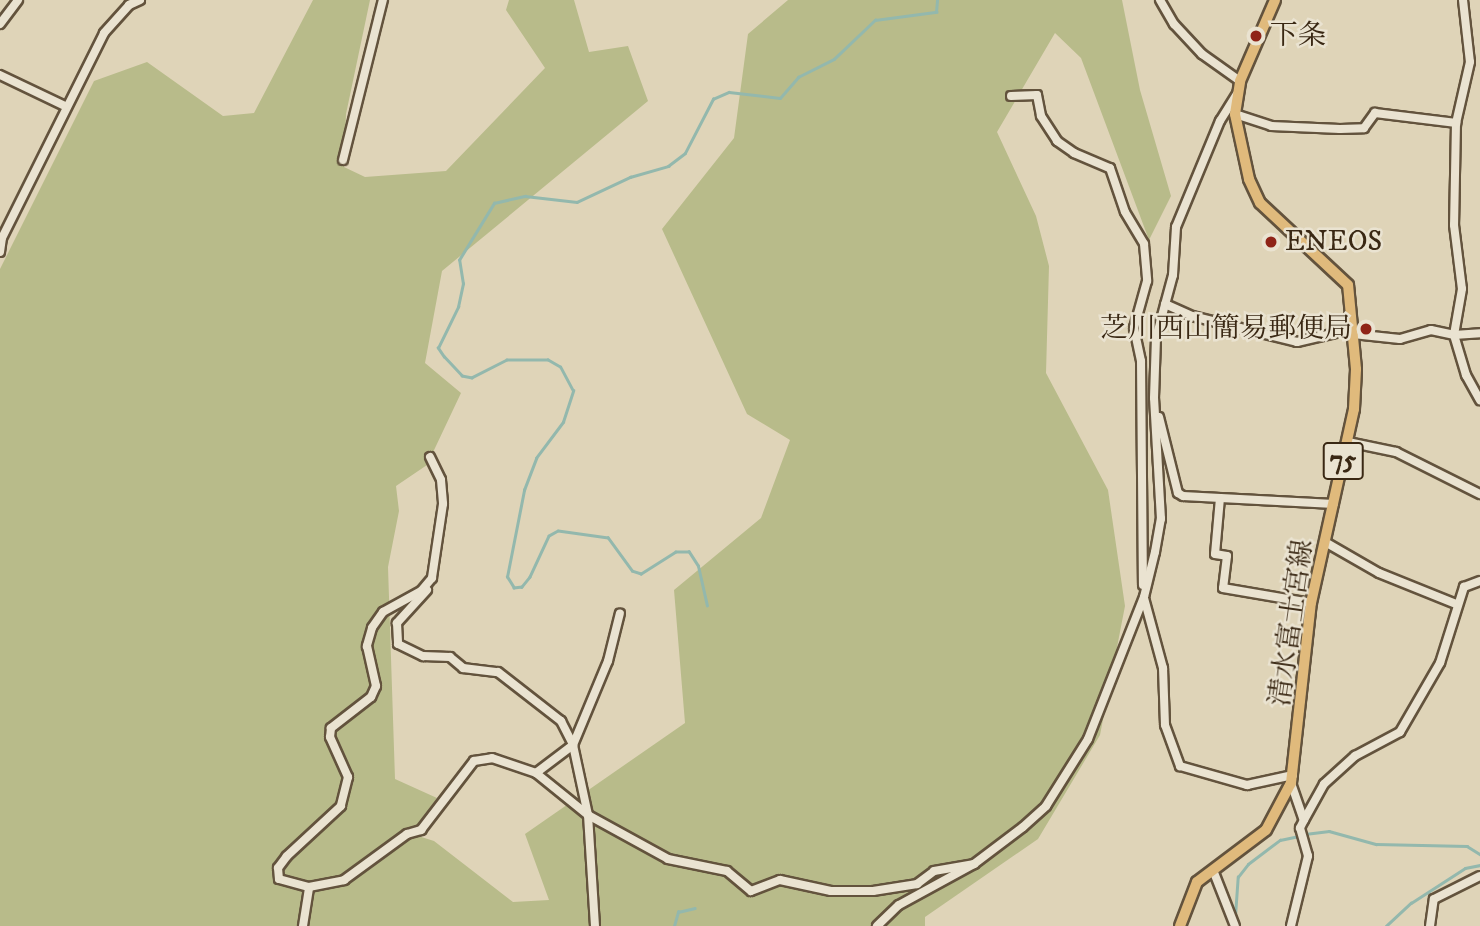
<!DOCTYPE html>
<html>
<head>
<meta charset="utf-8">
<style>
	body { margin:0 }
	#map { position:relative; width:1480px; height:926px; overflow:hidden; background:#dfd4b8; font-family:"IM FELL DW Pica","Noto Serif JP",serif }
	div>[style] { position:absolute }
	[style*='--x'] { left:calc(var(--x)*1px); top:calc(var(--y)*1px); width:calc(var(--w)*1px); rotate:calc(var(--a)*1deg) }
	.green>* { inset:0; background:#b8bb8a }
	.stream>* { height:2.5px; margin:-1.25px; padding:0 1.25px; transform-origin:1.25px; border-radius:1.25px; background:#93b8ad }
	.roads { filter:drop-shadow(2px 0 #63533d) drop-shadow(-2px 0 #63533d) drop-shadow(0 2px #63533d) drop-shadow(0 -2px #63533d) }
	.minor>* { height:8px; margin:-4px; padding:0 4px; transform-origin:4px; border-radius:4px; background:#eae3d1 }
	.major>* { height:10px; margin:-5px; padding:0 5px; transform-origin:5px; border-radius:5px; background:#e0ba7c }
	.dots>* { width:19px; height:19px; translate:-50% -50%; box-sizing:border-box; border:4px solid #eae3d1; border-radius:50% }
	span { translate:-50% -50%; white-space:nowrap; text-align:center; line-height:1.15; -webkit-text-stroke:5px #eae3d1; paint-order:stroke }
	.shield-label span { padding:2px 5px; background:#eae3d1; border:2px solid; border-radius:5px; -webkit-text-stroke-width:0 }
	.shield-label { font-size:26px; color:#3a2814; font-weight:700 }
	.poi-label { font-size:28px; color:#3a2814 }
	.left { translate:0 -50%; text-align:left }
	.right { translate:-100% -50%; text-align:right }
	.street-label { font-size:28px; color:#3a2814 }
</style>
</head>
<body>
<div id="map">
	<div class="green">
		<i style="clip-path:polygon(313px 0,370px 0,346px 114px,344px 167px,365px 177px,446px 171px,545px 68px,506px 10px,509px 0,574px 0,589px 52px,628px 46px,648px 101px,442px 271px,425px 363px,461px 393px,427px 465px,396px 486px,399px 511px,388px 567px,395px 779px,437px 798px,417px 826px,383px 844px,388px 855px,415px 835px,434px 841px,513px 902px,549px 900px,525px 834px,685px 723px,674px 590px,761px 518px,790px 440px,747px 414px,662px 229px,734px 138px,748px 34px,788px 0,1122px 0,1140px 90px,1171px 196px,1149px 240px,1081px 58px,1055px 33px,997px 132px,1036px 216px,1049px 266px,1046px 373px,1108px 490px,1125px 606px,1100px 735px,1038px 839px,925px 917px,925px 926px,0 926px,0 269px,94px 81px,147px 62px,223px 116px,254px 113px)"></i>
	</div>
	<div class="stream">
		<i style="--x:707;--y:606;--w:41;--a:-102.7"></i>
		<i style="--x:698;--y:566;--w:17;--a:-123"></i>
		<i style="--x:689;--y:552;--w:13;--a:180"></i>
		<i style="--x:676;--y:552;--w:41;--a:147.8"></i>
		<i style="--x:641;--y:574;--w:9;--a:-162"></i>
		<i style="--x:632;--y:571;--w:41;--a:-126"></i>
		<i style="--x:608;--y:538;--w:50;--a:-172"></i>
		<i style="--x:558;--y:531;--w:10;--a:151"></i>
		<i style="--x:549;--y:536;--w:45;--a:114.9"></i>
		<i style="--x:530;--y:577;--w:13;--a:129"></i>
		<i style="--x:522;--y:587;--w:8;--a:173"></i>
		<i style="--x:514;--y:588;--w:13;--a:-122"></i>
		<i style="--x:507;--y:577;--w:89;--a:-78.9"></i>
		<i style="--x:524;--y:490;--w:34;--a:-69"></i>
		<i style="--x:536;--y:458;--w:45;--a:-53.1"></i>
		<i style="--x:563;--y:422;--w:33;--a:-72"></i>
		<i style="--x:573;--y:391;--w:27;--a:-118"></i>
		<i style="--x:560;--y:367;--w:14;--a:-150"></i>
		<i style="--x:548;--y:360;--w:41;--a:180"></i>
		<i style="--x:507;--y:360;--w:39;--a:153"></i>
		<i style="--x:472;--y:378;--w:10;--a:-169"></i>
		<i style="--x:462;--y:376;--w:26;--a:-133"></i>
		<i style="--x:444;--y:357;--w:11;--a:-124"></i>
		<i style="--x:438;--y:348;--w:46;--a:-64"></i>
		<i style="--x:458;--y:307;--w:24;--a:-78"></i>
		<i style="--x:463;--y:284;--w:24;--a:-99"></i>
		<i style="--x:459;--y:260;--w:67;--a:-58.4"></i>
		<i style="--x:494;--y:203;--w:32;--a:-13"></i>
		<i style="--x:525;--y:196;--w:52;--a:6.6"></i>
		<i style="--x:577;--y:202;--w:59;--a:-25.3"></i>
		<i style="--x:630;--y:177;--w:40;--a:-16"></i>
		<i style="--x:668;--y:166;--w:21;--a:-37"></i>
		<i style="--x:685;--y:153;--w:61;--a:-62.6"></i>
		<i style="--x:713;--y:99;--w:17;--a:-24"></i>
		<i style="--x:729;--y:92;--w:51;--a:6.7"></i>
		<i style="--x:780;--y:98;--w:28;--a:-49"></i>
		<i style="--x:798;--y:77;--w:40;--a:-26.6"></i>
		<i style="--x:834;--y:59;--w:57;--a:-43.6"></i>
		<i style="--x:875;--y:20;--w:62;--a:-7.5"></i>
		<i style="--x:936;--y:12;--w:12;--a:-85"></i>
		<i style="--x:1305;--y:834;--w:24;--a:-7"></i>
		<i style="--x:1329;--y:831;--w:49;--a:15.5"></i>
		<i style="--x:1376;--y:844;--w:91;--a:1.3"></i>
		<i style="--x:1467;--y:846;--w:15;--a:32"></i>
		<i style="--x:1235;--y:916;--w:39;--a:-86"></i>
		<i style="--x:1238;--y:877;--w:16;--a:-52"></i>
		<i style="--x:1248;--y:864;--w:40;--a:-37"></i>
		<i style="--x:1280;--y:840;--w:19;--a:-12"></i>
		<i style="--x:674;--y:926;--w:15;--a:-74"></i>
		<i style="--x:678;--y:912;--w:17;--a:-13"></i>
		<i style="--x:1386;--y:926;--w:34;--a:-43"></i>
		<i style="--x:1411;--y:903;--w:64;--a:-32.9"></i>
		<i style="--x:1465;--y:868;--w:15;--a:-11"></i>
	</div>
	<div class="roads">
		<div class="minor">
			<i style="--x:1160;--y:0;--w:28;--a:60"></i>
			<i style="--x:1174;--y:24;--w:41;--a:47"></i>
			<i style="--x:1202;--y:54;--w:47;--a:35.4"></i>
			<i style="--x:1463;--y:0;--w:62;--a:83.6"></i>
			<i style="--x:1470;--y:62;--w:63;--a:102.9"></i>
			<i style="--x:1456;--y:123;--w:102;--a:91.1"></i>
			<i style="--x:1454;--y:225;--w:64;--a:82.9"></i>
			<i style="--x:1462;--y:289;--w:47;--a:99.9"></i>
			<i style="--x:1454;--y:335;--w:42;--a:73.3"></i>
			<i style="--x:1466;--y:375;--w:29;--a:61"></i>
			<i style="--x:0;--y:24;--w:30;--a:-53"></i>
			<i style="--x:0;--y:75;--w:74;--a:25.5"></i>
			<i style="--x:1011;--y:96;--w:26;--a:-2"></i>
			<i style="--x:1037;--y:95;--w:21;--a:79"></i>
			<i style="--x:1041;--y:116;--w:30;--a:57"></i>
			<i style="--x:1057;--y:141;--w:21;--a:35"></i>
			<i style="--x:1074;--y:153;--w:39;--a:23"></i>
			<i style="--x:1110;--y:168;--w:46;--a:71.2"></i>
			<i style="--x:1125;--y:212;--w:37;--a:59"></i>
			<i style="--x:1144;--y:244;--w:37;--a:85"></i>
			<i style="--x:1147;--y:281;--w:49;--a:105.5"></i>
			<i style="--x:1134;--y:328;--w:34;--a:78"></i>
			<i style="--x:1141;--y:361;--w:224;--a:89.5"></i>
			<i style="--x:1235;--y:114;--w:38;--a:18"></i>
			<i style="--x:1271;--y:126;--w:69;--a:2.5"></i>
			<i style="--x:1340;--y:129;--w:24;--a:-2"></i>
			<i style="--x:1364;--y:128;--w:19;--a:-54"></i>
			<i style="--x:1375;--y:113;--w:82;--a:7"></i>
			<i style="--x:343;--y:160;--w:165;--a:-76"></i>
			<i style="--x:0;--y:252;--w:14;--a:-82"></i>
			<i style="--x:2;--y:238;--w:229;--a:-63.5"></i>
			<i style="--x:104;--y:33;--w:38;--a:-48"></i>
			<i style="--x:129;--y:5;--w:12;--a:-24"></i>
			<i style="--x:1165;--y:304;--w:30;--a:24"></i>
			<i style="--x:1192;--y:316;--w:108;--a:13.9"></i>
			<i style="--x:1297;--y:342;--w:57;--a:-13.1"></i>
			<i style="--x:1353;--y:334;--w:47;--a:6.1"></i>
			<i style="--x:1400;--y:339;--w:32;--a:-16"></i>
			<i style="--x:1431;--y:330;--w:24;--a:12"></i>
			<i style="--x:1454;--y:335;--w:26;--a:-4"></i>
			<i style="--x:1159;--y:417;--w:78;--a:76"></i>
			<i style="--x:1178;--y:493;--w:6;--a:31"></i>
			<i style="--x:1183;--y:496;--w:151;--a:3"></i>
			<i style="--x:1348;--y:442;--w:49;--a:11.8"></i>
			<i style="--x:1396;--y:452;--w:94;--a:26.6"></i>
			<i style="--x:430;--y:457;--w:25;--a:64"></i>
			<i style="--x:441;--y:480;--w:24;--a:85"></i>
			<i style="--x:443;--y:504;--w:75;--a:98.5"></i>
			<i style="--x:432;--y:578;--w:17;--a:130"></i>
			<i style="--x:421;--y:591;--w:43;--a:151.1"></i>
			<i style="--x:383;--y:612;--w:19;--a:125"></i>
			<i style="--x:372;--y:628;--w:19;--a:106"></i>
			<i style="--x:367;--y:646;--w:41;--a:77.3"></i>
			<i style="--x:376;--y:686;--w:12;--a:114"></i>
			<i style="--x:371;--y:697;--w:51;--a:142.2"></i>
			<i style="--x:331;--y:728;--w:9;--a:96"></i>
			<i style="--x:330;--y:737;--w:44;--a:65.8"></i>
			<i style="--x:348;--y:777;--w:30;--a:104"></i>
			<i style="--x:341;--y:806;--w:74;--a:137.2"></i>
			<i style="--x:287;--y:856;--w:15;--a:127"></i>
			<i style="--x:278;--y:868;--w:11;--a:85"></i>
			<i style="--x:279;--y:879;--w:31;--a:15"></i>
			<i style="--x:309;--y:887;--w:36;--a:-11"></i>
			<i style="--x:344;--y:880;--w:78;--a:-36.1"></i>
			<i style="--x:407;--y:834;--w:15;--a:-16"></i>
			<i style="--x:421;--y:830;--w:87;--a:-52.5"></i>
			<i style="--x:474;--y:761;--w:18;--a:-9"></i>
			<i style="--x:492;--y:758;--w:46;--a:18.8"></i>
			<i style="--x:536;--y:773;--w:67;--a:38.9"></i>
			<i style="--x:588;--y:815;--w:91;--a:28.8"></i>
			<i style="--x:668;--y:859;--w:60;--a:11.5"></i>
			<i style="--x:727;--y:871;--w:31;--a:40"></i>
			<i style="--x:751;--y:891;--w:31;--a:-21"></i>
			<i style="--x:780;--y:880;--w:52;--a:12.2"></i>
			<i style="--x:831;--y:891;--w:42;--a:0"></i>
			<i style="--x:873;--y:891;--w:45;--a:-9"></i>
			<i style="--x:917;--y:884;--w:21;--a:-37"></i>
			<i style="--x:934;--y:871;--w:41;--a:-9.9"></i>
			<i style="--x:1220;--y:498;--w:56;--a:95.1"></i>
			<i style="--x:1215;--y:554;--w:12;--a:9"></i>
			<i style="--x:1227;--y:556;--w:32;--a:97"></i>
			<i style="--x:1223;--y:588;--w:89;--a:9.7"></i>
			<i style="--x:1325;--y:542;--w:62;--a:29.9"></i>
			<i style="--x:1379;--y:573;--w:83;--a:21.9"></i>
			<i style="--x:427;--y:590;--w:45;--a:132.3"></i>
			<i style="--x:397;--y:623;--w:21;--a:87"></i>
			<i style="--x:398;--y:644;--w:28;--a:26"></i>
			<i style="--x:423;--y:656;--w:27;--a:2"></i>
			<i style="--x:450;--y:657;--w:17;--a:40"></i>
			<i style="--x:463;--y:668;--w:35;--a:7"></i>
			<i style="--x:498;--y:672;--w:80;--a:37.9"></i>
			<i style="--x:561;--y:721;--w:27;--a:63"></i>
			<i style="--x:573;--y:745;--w:72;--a:77.9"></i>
			<i style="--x:588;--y:815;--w:111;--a:86.4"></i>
			<i style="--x:1144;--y:598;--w:73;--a:74.8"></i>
			<i style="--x:1163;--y:668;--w:57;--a:88"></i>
			<i style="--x:1165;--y:725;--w:44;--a:69.9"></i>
			<i style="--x:1180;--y:766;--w:70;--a:15.8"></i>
			<i style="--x:1247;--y:785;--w:47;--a:-12.3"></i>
			<i style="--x:536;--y:773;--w:46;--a:-37.1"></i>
			<i style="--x:573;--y:745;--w:91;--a:-67.4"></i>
			<i style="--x:608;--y:661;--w:49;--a:-76"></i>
			<i style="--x:1291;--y:783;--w:39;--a:71"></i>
			<i style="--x:1304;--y:820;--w:9;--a:117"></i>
			<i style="--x:1300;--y:828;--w:29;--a:74"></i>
			<i style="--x:1308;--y:856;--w:72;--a:103.7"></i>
			<i style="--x:1304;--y:820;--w:41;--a:-60.9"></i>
			<i style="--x:1324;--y:784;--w:42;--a:-42.1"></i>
			<i style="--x:1355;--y:756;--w:51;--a:-28.1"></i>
			<i style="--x:1400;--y:732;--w:80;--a:-59.9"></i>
			<i style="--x:1440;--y:663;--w:80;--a:-72.5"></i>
			<i style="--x:1464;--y:587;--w:17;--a:-21"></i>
			<i style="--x:1213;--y:870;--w:60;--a:68.6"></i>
			<i style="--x:303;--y:926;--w:39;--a:-81"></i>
			<i style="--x:877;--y:926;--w:30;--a:-44"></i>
			<i style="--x:899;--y:905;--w:85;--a:-28.7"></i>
			<i style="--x:974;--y:864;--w:61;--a:-37.1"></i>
			<i style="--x:1023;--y:827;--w:31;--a:-42"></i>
			<i style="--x:1046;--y:806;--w:79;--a:-57.9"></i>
			<i style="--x:1088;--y:739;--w:153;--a:-68.5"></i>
			<i style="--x:1144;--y:597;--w:46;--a:-76.3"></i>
			<i style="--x:1155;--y:552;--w:34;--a:-80"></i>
			<i style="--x:1161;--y:519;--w:121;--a:-93.3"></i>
			<i style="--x:1154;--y:398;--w:60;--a:-88.1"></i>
			<i style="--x:1156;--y:338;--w:65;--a:-74.9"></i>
			<i style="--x:1173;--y:275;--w:48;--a:-86.4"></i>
			<i style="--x:1176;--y:227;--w:115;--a:-67.5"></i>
			<i style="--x:1220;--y:121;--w:32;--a:-58"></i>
			<i style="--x:1430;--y:926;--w:27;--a:-82"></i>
			<i style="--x:1434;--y:899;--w:51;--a:-26.6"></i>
		</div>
		<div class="major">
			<i style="--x:1180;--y:926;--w:47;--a:-68.9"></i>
			<i style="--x:1197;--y:882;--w:86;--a:-37"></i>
			<i style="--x:1266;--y:830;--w:53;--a:-62"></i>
			<i style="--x:1291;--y:783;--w:181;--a:-83.7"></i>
			<i style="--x:1311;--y:603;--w:199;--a:-77.5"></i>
			<i style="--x:1354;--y:409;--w:40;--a:-87.1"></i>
			<i style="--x:1356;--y:369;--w:84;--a:-95.4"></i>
			<i style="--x:1348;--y:285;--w:120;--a:-137"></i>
			<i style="--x:1260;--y:203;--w:26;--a:-115"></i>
			<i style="--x:1249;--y:179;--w:66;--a:-102.2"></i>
			<i style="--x:1235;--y:114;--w:33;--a:-81"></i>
			<i style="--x:1240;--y:81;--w:88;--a:-66.6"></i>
		</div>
	</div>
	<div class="dots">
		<i style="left:1256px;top:36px;background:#8f2418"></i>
		<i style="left:1271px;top:242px;background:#8f2418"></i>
		<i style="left:1366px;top:329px;background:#8f2418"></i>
	</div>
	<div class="shield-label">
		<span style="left:1343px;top:461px">75</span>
	</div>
	<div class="poi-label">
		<span class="left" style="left:1270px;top:36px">下条</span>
		<span class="left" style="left:1285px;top:242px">ENEOS</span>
		<span class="right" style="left:1352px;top:329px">芝川西山簡易郵便局</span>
	</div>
	<div class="street-label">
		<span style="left:1292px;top:623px;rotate:-82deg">清水富士宮線</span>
	</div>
</div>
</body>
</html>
